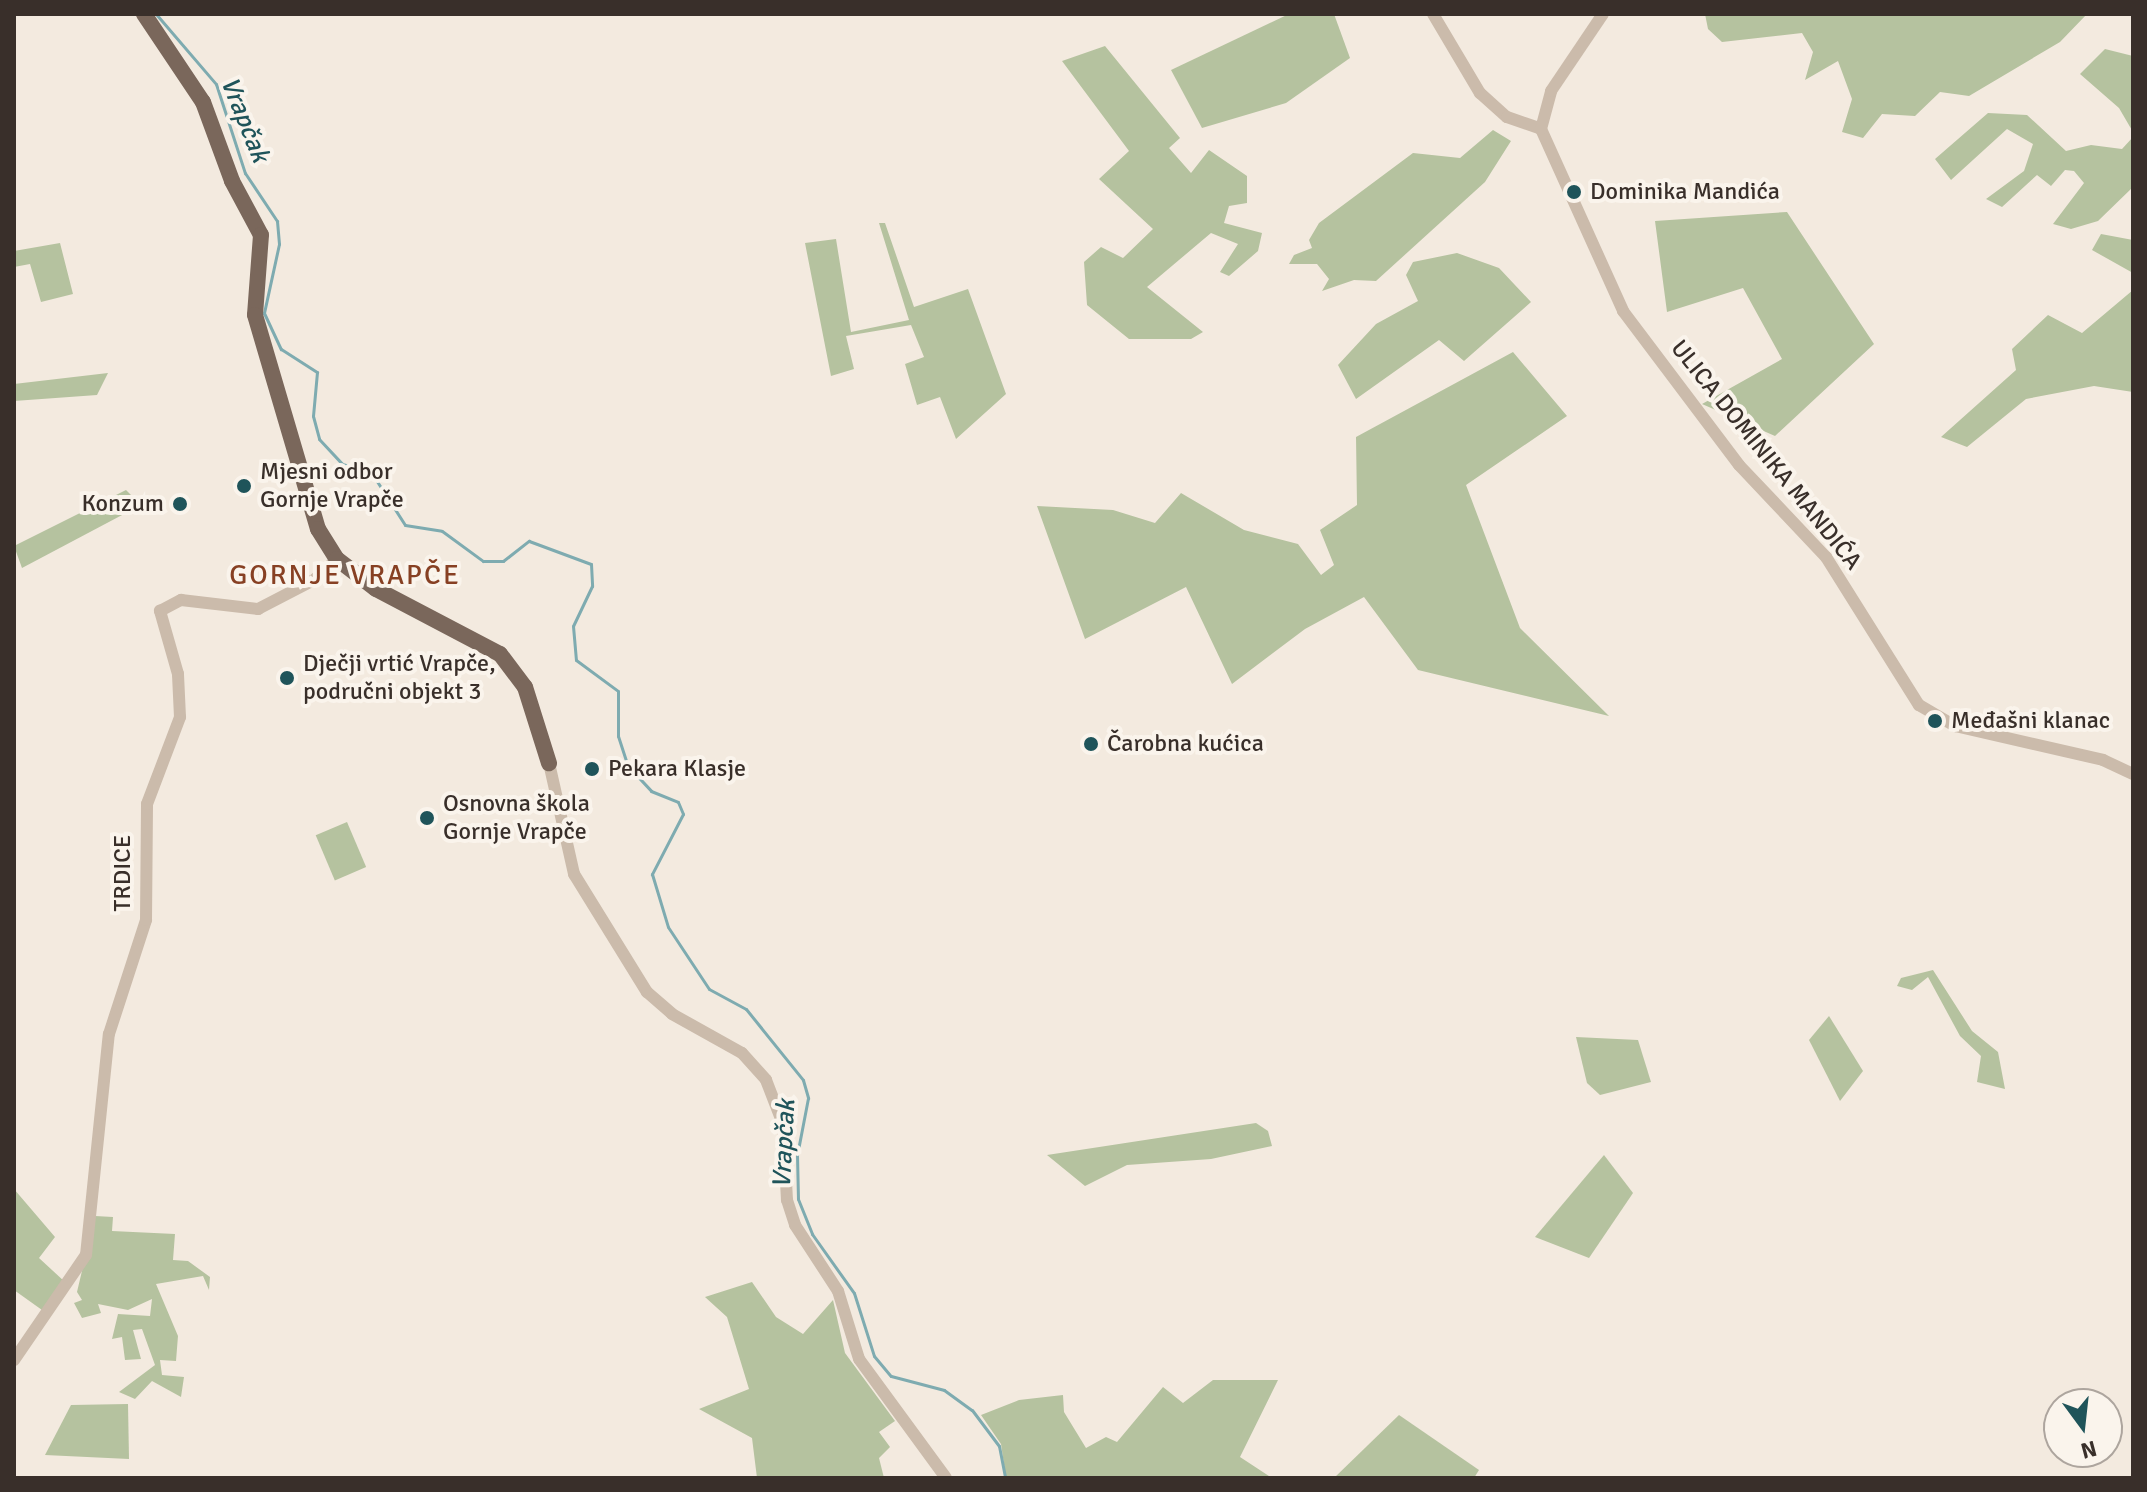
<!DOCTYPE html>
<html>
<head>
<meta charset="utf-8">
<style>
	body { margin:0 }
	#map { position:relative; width:2147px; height:1492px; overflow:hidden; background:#f3eadf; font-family:Signika,sans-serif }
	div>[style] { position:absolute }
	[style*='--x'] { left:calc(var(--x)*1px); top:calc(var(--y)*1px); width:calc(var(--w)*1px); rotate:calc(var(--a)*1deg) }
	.green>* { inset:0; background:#b5c29f; transform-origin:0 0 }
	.stream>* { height:3px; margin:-1.5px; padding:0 1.5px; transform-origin:1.5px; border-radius:1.5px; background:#7eabb0 }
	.minor>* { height:12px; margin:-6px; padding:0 6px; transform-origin:6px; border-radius:6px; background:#cbbbab }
	.major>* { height:16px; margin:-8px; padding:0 8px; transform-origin:8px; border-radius:8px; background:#7a675b }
	.dots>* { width:22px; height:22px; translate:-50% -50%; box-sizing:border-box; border:4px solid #faf4ec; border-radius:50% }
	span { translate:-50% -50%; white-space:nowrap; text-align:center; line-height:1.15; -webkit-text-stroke:8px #faf4ec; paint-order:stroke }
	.poi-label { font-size:24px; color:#392f2a }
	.left { translate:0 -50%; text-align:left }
	.right { translate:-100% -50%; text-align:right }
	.street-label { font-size:24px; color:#392f2a }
	.water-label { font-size:26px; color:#1f545a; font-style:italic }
	.quarter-label { font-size:28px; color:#874023; letter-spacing:2px }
	.frame { position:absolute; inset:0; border:16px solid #392f2a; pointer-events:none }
	.north { position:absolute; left:2043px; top:1388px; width:80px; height:80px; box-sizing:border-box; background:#faf4ec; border:2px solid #ada59e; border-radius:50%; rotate:165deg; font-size:22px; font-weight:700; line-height:32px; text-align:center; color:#392f2a }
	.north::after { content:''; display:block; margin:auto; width:28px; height:36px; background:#1f545a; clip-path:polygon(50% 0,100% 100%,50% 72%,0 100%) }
</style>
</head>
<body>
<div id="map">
	<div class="green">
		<i style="clip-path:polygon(1289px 14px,1334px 14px,1350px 58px,1286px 103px,1202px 128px,1171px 70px)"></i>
		<i style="clip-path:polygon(1705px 14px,2087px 14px,2060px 42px,1969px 96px,1940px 92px,1915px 116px,1882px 114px,1863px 138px,1842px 132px,1852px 99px,1838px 61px,1805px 80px,1813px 52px,1802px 33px,1722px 42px,1708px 29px)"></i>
		<i style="clip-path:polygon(1105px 46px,1180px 138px,1169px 148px,1191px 173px,1209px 150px,1247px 176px,1247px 203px,1229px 206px,1224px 223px,1262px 233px,1258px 251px,1229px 276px,1220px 272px,1238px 244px,1211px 233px,1147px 287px,1203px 332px,1191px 339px,1129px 339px,1087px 305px,1084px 262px,1101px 247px,1123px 258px,1153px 229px,1099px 179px,1129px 151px,1062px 61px)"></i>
		<i style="clip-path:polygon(2105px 49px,2133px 56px,2133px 132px,2119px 108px,2080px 74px)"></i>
		<i style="clip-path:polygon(1988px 113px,2027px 115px,2066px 151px,2091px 145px,2122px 149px,2133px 137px,2133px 187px,2098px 221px,2071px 229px,2053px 224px,2084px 183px,2074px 171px,2065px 170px,2051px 186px,2037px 175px,2002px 207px,1986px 199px,2024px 171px,2033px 144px,2007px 129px,1951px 180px,1935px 159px)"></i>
		<i style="clip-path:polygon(1493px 130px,1511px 141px,1485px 182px,1376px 281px,1354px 280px,1322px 291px,1329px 279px,1317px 264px,1289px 264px,1294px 255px,1312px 248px,1309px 240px,1319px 223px,1413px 153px,1460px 158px)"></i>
		<i style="clip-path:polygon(1787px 212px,1874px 344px,1775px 436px,1702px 404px,1782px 359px,1743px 288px,1667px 312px,1655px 221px)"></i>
		<i style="clip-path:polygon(879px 223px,885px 223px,914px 307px,968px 289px,1006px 394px,956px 439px,940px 397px,917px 405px,905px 364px,924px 357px,911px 325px,846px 336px,854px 369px,831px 376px,805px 243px,836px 239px,851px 332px,909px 320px)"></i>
		<i style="clip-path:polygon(2101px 234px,2133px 240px,2133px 273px,2092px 250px)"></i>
		<i style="clip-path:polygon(60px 243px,73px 294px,41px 302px,30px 264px,14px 267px,14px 251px)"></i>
		<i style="clip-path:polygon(1457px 253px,1499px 268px,1531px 302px,1464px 361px,1439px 340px,1356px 399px,1338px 365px,1376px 324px,1418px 301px,1406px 275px,1413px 262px)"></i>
		<i style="clip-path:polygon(2133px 290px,2133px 392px,2094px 386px,2026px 399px,1967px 447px,1941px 437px,2016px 370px,2012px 349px,2048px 315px,2082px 333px)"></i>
		<i style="clip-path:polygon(1513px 352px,1567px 416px,1466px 485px,1520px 628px,1609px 716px,1418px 670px,1364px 597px,1305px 629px,1232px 684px,1186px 587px,1085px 639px,1037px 506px,1113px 510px,1155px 523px,1181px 493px,1244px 530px,1298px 544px,1321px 575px,1334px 565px,1320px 530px,1357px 505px,1356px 437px)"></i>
		<i style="clip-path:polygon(108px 373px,97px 395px,14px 401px,14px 384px)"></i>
		<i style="clip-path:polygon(126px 490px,141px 505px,22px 568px,14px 546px)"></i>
		<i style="left:347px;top:822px;width:49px;height:34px;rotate:67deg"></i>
		<i style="clip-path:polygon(1933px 970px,1972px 1031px,1998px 1052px,2005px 1089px,1977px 1082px,1981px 1056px,1960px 1036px,1928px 977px,1912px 990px,1897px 986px,1901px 978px)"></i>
		<i style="clip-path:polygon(1829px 1016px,1863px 1071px,1840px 1101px,1809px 1040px)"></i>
		<i style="clip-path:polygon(1576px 1037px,1638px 1040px,1651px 1082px,1600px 1095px,1587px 1083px)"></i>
		<i style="clip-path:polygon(1256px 1123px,1268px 1131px,1272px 1146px,1211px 1159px,1127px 1165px,1085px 1186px,1047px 1155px)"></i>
		<i style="clip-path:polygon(1604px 1155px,1633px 1193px,1589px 1258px,1535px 1237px)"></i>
		<i style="clip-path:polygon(14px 1189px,55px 1237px,39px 1258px,65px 1282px,42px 1310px,14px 1290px)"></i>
		<i style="clip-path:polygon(95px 1216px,113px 1217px,112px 1231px,175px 1234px,173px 1260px,188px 1261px,210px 1277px,209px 1290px,203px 1276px,156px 1284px,178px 1336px,176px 1361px,160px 1360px,162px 1375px,184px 1377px,181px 1397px,152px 1381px,135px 1399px,119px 1392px,155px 1365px,142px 1329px,133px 1330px,141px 1359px,125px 1360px,122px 1337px,112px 1339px,118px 1314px,150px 1316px,152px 1299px,128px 1310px,98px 1304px,101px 1313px,82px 1318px,74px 1303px,82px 1300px,77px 1292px)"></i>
		<i style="clip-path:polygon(752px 1282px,776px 1317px,803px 1334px,833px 1300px,845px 1353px,895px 1421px,879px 1432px,890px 1447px,879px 1458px,884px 1478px,757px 1478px,752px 1438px,699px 1409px,749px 1389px,727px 1317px,705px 1297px)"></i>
		<i style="clip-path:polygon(1213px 1380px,1278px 1380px,1240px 1457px,1272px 1478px,1006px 1478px,1001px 1444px,981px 1415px,1019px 1400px,1063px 1395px,1064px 1412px,1086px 1448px,1106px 1437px,1117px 1442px,1163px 1387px,1183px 1403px)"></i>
		<i style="clip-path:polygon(128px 1404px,129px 1459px,45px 1455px,71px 1405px)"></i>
		<i style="clip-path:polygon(1399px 1415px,1479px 1470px,1474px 1478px,1334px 1478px)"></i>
	</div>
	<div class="stream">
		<i style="--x:156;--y:14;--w:92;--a:49.4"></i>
		<i style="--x:216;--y:84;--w:94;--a:72"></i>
		<i style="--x:245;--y:173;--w:58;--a:56.3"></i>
		<i style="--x:277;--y:221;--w:23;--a:85"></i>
		<i style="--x:279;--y:244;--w:71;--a:102.3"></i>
		<i style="--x:264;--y:313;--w:40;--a:65"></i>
		<i style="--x:281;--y:349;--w:43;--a:32.6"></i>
		<i style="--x:317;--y:372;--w:44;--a:95.2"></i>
		<i style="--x:313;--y:416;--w:24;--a:75"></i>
		<i style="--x:319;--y:439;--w:34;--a:47"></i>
		<i style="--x:342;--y:464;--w:30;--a:15"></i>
		<i style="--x:371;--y:472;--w:63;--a:57.3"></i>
		<i style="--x:405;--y:525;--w:37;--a:9"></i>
		<i style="--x:442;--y:531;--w:51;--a:36.2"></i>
		<i style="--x:483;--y:561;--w:20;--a:0"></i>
		<i style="--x:503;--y:561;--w:33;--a:-38"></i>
		<i style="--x:529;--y:541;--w:66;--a:20.4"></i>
		<i style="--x:591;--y:564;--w:22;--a:87"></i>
		<i style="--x:592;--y:586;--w:44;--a:115.4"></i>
		<i style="--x:573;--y:626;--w:34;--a:85"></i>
		<i style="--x:576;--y:660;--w:52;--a:36.4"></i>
		<i style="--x:618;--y:691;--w:45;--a:90"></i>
		<i style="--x:618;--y:736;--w:32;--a:72"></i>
		<i style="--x:628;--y:766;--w:34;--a:47"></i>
		<i style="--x:651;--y:791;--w:29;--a:22"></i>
		<i style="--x:678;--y:802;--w:13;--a:67"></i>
		<i style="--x:683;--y:814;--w:68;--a:117.3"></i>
		<i style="--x:652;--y:874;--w:55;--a:73.2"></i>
		<i style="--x:668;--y:927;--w:74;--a:56.5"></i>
		<i style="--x:709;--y:989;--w:42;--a:28.4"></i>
		<i style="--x:746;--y:1009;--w:91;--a:51.2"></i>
		<i style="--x:803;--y:1080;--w:19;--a:74"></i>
		<i style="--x:808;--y:1098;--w:58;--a:100.9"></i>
		<i style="--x:797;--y:1155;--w:44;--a:88.7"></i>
		<i style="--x:798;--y:1199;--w:38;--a:68"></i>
		<i style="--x:812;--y:1234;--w:72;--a:54.6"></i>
		<i style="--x:854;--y:1293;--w:66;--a:72.4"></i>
		<i style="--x:874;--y:1356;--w:26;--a:50"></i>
		<i style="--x:891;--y:1376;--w:55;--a:14.8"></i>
		<i style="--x:944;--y:1390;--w:34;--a:36"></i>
		<i style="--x:972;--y:1410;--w:45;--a:53.1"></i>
		<i style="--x:999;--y:1446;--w:33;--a:79"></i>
	</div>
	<div class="minor">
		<i style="--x:1433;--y:14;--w:92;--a:59.3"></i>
		<i style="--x:1480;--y:93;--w:36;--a:42"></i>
		<i style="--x:1507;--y:117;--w:36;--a:19"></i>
		<i style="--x:1541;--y:129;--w:200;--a:65.7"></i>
		<i style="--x:1623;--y:311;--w:193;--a:53"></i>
		<i style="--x:1739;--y:465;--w:127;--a:46.6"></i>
		<i style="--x:1826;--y:557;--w:175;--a:57.9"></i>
		<i style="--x:1919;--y:705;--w:42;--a:30.3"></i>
		<i style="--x:1955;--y:726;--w:152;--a:12.9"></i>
		<i style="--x:2103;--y:760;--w:33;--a:25"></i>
		<i style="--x:1541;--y:129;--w:39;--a:-75"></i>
		<i style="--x:1551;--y:91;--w:93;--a:-56"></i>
		<i style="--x:549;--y:763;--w:114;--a:77.3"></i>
		<i style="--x:574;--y:874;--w:139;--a:58.3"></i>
		<i style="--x:647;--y:992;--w:33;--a:41"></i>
		<i style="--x:672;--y:1014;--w:80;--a:29.1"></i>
		<i style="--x:742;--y:1053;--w:36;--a:48"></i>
		<i style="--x:766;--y:1080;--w:47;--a:68.9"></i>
		<i style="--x:783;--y:1124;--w:76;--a:87"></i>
		<i style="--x:787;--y:1200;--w:26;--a:72"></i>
		<i style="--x:795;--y:1225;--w:79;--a:56.9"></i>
		<i style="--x:838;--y:1291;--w:71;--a:72.8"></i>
		<i style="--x:859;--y:1359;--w:147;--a:53.8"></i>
		<i style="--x:14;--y:1360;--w:127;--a:-55.6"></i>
		<i style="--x:86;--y:1255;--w:222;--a:-84.1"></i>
		<i style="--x:109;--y:1034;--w:120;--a:-72"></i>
		<i style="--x:146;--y:920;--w:116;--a:-89.5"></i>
		<i style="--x:147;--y:804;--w:93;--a:-69.2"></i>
		<i style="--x:180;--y:717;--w:43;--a:-92.7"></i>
		<i style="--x:178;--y:674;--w:66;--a:-105.9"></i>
		<i style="--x:160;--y:611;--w:24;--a:-28"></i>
		<i style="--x:181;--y:600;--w:78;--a:6.7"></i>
		<i style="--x:258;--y:609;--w:63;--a:-27.4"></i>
		<i style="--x:314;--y:580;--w:31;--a:-42"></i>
	</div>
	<div class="major">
		<i style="--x:144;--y:14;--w:106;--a:56.2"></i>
		<i style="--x:203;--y:102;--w:84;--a:69.8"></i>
		<i style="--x:232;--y:181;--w:61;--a:61.8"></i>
		<i style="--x:261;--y:235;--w:80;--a:94.3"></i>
		<i style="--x:255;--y:315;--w:223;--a:73.6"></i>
		<i style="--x:318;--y:529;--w:36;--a:58"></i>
		<i style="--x:337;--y:559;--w:49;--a:37.6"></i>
		<i style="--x:376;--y:589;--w:140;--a:27.7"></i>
		<i style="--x:500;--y:654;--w:41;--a:52.9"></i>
		<i style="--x:525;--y:687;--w:80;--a:72.5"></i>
	</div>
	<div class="dots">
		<i style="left:1574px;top:192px;background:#1f545a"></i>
		<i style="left:244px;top:486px;background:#1f545a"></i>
		<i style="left:180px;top:504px;background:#1f545a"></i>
		<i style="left:287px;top:678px;background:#1f545a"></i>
		<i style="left:1935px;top:721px;background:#1f545a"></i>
		<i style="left:1091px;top:744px;background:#1f545a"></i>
		<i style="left:592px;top:769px;background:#1f545a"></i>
		<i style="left:427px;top:818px;background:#1f545a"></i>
	</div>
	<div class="poi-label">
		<span class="left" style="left:1590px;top:192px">Dominika Mandića</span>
		<span class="left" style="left:260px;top:486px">Mjesni odbor<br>Gornje Vrapče</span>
		<span class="right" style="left:164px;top:504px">Konzum</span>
		<span class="left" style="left:303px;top:678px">Dječji vrtić Vrapče,<br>područni objekt 3</span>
		<span class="left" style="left:1951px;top:721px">Međašni klanac</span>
		<span class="left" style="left:1107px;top:744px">Čarobna kućica</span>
		<span class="left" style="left:608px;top:769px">Pekara Klasje</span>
		<span class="left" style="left:443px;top:818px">Osnovna škola<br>Gornje Vrapče</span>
	</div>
	<div class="street-label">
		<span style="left:1766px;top:455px;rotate:51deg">ULICA DOMINIKA MANDIĆA</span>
		<span style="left:123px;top:873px;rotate:-90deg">TRDICE</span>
	</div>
	<div class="water-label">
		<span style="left:244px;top:120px;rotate:68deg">Vrapčak</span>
		<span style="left:785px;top:1144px;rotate:-87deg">Vrapčak</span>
	</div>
	<div class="quarter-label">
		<span style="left:345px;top:575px">GORNJE VRAPČE</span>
	</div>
	<div class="frame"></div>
	<div class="north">N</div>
</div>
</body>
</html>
